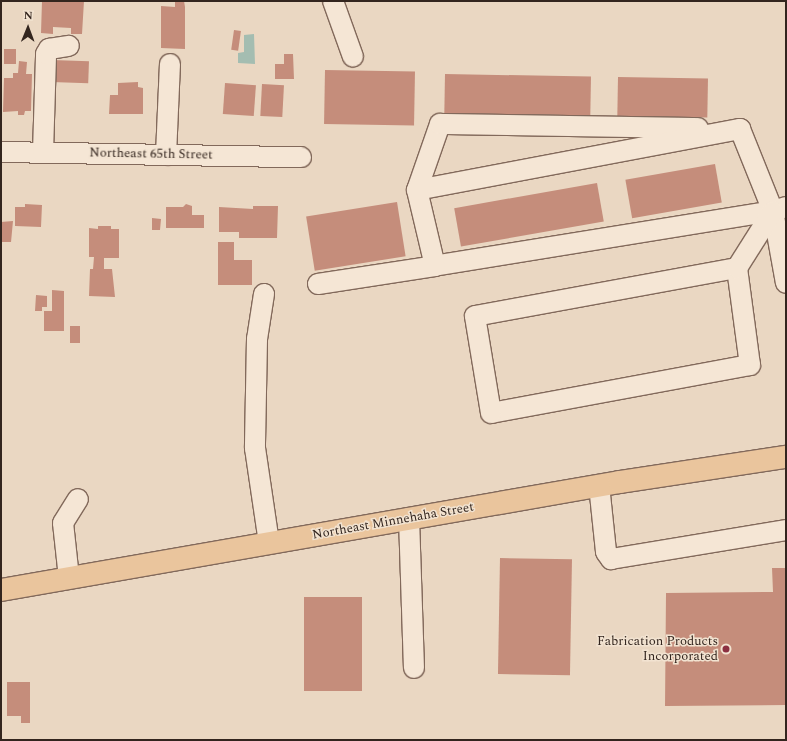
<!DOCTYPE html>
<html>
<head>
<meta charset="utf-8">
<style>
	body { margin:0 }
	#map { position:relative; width:787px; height:741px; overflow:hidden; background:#ead7c2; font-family:Spectral,serif }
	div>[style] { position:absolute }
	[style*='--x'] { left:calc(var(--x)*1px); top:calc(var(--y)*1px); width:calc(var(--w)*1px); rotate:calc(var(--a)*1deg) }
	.water>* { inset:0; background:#a4bdb1 }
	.building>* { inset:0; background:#c58d7b; transform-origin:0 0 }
	.roads { filter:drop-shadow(1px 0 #82695b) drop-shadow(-1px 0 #82695b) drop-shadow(0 1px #82695b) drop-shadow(0 -1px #82695b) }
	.minor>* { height:20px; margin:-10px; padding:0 10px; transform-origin:10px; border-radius:10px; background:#f5e6d5 }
	.major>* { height:22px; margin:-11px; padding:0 11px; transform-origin:11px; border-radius:11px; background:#eac59d }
	.dots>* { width:11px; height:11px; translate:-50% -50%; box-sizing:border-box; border:2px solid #f2e3d1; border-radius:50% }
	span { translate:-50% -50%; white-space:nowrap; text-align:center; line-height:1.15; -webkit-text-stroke:3px #f2e3d1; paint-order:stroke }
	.street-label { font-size:13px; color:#33251e }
	.poi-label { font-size:13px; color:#33251e }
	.right { translate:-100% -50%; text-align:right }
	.frame { position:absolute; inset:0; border:2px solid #33251e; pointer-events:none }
	.north { position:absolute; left:8px; top:8px; width:40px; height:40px; -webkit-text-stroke:3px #f2e3d1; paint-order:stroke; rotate:1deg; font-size:11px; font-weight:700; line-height:16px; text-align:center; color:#33251e }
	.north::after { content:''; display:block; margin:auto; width:14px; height:18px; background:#33251e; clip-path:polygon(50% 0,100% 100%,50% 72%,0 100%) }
</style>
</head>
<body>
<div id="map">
	<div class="water">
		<i style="clip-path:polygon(254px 34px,255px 64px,238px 63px,238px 53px,244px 52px,244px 35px)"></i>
	</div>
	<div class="building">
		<i style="clip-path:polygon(42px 1px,84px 1px,82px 34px,71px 34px,71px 28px,53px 27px,53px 34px,41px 33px)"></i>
		<i style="clip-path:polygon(175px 1px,184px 1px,185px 7px,185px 49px,161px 48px,161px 6px,175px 7px)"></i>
		<i style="left:234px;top:30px;width:7px;height:20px;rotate:8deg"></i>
		<i style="left:4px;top:49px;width:12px;height:15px"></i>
		<i style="clip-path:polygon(284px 54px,293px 54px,294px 79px,275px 79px,275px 64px,284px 64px)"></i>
		<i style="left:52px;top:60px;width:37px;height:22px;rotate:2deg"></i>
		<i style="clip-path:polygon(19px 61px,27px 62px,26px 74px,32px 74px,31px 111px,25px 111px,24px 115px,18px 115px,18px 111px,3px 112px,4px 78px,13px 78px,13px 73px,18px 73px)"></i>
		<i style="left:325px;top:70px;width:90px;height:54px;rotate:1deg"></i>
		<i style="left:445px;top:74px;width:146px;height:39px;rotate:1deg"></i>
		<i style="left:618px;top:77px;width:90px;height:39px;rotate:1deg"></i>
		<i style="clip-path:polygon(138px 82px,138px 87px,143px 88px,143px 114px,109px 114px,110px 95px,118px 95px,118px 83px)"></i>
		<i style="left:225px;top:83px;width:31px;height:31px;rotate:4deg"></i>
		<i style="left:262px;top:84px;width:22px;height:32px;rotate:3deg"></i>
		<i style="left:715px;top:164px;width:39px;height:91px;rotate:80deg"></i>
		<i style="left:597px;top:183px;width:39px;height:145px;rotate:80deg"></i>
		<i style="left:397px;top:202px;width:55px;height:92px;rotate:81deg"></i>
		<i style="clip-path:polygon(25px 204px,42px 205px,41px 227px,15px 226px,15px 207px,25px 207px)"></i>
		<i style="clip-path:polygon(186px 204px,192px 206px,192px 215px,204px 215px,204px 228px,166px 228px,166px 207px,183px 207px)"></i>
		<i style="clip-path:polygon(253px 206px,278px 206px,277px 238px,239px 238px,239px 232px,219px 232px,219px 207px,253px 209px)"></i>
		<i style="clip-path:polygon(152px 218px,161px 219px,160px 230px,152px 230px)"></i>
		<i style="clip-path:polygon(13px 221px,11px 242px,1px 242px,1px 222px)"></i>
		<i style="clip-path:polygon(98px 226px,111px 226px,111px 229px,119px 229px,119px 258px,104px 258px,104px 269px,112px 269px,115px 297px,89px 296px,90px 269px,93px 269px,94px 257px,89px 257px,89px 228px,98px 229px)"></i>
		<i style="clip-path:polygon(218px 242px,234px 242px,234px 260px,252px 260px,252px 285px,218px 285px)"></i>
		<i style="clip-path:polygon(52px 290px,64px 291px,64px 331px,44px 331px,44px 311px,52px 311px)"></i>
		<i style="clip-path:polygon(36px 295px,47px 296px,47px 307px,42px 307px,42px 311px,35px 311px)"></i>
		<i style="left:70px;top:326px;width:10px;height:17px"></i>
		<i style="left:500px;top:558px;width:72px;height:116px;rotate:1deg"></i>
		<i style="clip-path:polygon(772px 568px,786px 568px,786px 705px,665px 706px,666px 593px,773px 592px)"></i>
		<i style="left:304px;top:597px;width:58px;height:94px"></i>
		<i style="clip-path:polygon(7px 682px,30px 682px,30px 723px,21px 723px,21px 716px,7px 716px)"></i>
	</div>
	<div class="roads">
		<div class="minor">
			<i style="--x:333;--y:1;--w:59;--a:70.3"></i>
			<i style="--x:1;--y:152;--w:300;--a:1"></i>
			<i style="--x:43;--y:152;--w:98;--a:-88.2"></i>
			<i style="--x:46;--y:54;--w:6;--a:-59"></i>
			<i style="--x:49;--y:49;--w:20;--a:-9"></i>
			<i style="--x:166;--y:155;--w:91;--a:-87.5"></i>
			<i style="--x:417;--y:190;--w:70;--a:-70.8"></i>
			<i style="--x:440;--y:124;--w:258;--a:0.9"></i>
			<i style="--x:786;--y:207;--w:14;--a:163"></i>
			<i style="--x:773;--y:211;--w:342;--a:170.8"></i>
			<i style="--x:435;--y:266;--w:78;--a:-103.3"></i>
			<i style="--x:417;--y:190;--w:329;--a:-10.7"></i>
			<i style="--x:740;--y:129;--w:88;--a:68.1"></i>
			<i style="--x:773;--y:211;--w:73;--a:79.8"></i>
			<i style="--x:737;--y:268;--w:98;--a:82.4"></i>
			<i style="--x:750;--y:365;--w:263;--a:169.5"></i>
			<i style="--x:491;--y:413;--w:98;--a:-99.4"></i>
			<i style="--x:475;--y:316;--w:266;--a:-10.4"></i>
			<i style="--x:737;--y:268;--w:67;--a:-57.7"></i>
			<i style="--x:318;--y:284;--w:118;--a:-8.7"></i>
			<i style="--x:264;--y:294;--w:46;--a:98.8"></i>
			<i style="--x:257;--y:339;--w:109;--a:91.1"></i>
			<i style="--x:255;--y:448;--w:96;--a:81.6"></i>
			<i style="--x:599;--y:485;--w:67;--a:84"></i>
			<i style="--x:606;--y:552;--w:9;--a:54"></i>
			<i style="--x:611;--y:559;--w:177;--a:-9.4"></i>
			<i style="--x:409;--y:518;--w:150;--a:88.1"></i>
			<i style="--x:69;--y:578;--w:55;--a:-96.2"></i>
			<i style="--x:63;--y:523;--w:28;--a:-58"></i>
		</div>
		<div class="major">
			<i style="--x:1;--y:590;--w:628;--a:-9.9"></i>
			<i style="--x:620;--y:482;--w:168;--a:-8.6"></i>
		</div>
	</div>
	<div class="dots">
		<i style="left:726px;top:649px;background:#8c3041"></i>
	</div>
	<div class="street-label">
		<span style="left:151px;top:154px;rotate:1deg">Northeast 65th Street</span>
		<span style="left:393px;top:521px;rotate:-10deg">Northeast Minnehaha Street</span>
	</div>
	<div class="poi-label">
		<span class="right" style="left:718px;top:649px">Fabrication Products<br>Incorporated</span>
	</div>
	<div class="frame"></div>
	<div class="north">N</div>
</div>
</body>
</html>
